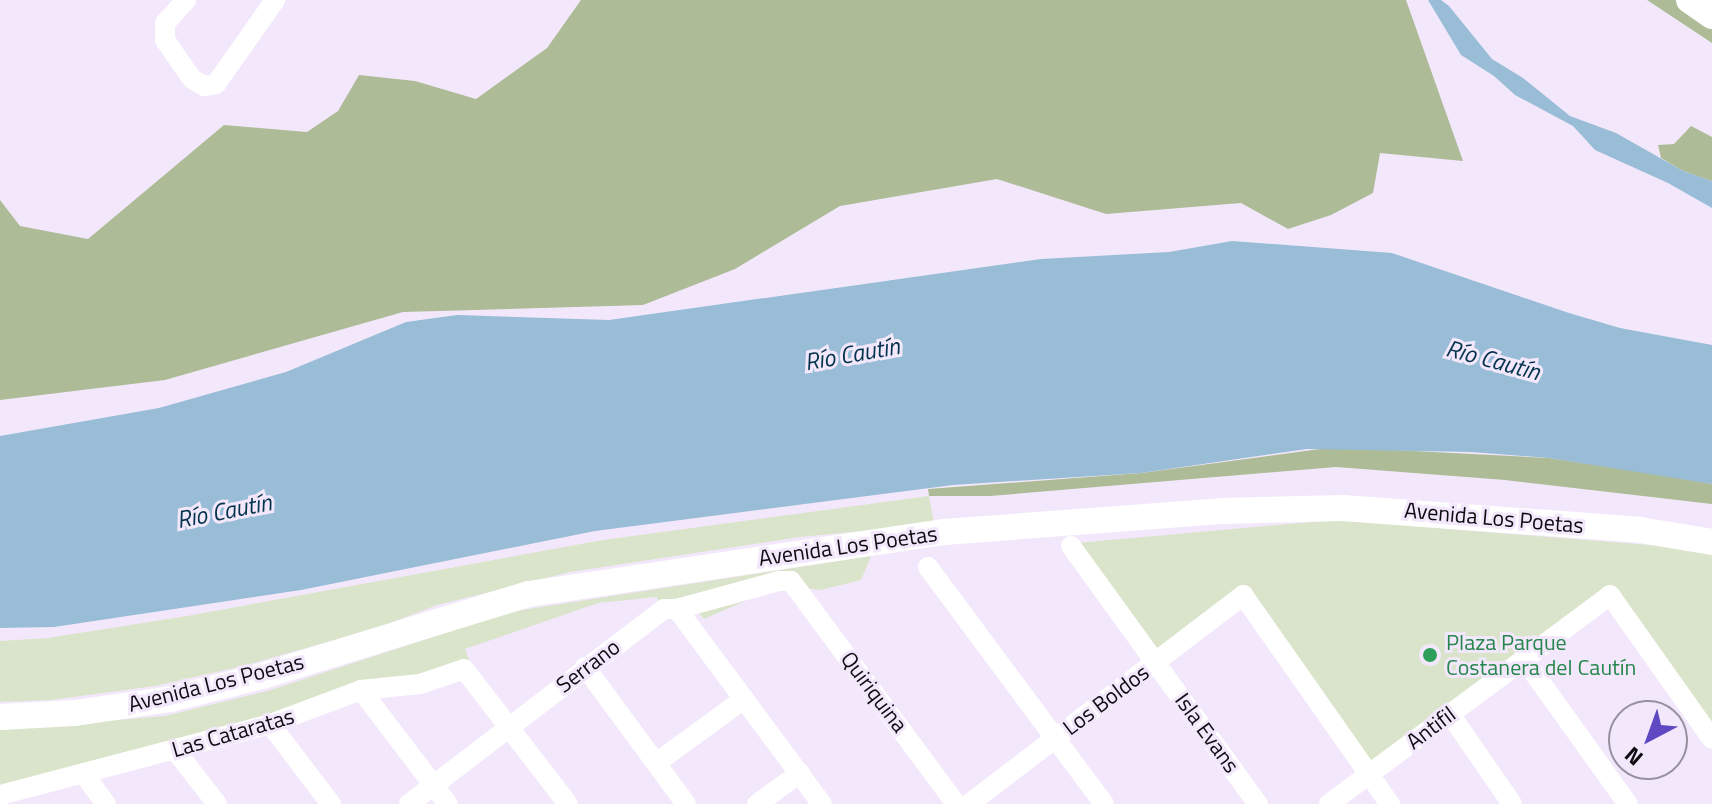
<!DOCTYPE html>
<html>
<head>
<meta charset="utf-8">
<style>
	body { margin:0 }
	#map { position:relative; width:1712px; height:804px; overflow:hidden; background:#f3e8fb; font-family:"Titillium Web",sans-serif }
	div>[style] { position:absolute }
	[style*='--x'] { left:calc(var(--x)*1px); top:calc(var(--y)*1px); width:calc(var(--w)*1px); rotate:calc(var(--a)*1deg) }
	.green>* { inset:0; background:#dae4ca }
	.forest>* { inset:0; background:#adbb97 }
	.water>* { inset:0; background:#99bdd6 }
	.minor>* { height:20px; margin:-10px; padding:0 10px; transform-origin:10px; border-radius:10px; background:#fff }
	.major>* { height:26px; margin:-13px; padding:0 13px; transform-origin:13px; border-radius:13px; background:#fff }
	.dots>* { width:22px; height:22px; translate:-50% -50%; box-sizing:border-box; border:4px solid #f3e8fb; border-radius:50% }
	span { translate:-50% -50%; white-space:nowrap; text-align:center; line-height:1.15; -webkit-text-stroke:6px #f3e8fb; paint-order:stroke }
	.street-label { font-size:22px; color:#0e0b11 }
	.leisure-label { font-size:22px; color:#27864d }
	.left { translate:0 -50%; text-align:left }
	.water-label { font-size:24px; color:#04344d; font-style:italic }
	.north { position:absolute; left:1608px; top:700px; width:80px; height:80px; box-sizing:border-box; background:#f3e8fb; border:2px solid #97909d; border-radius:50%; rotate:221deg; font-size:22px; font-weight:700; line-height:32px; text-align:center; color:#0e0b11 }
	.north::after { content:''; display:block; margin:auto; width:28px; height:36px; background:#5e49c2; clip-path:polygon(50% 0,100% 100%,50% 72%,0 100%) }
</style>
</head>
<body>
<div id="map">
	<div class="green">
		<i style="clip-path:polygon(929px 496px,934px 524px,800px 537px,570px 572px,437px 605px,380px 627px,243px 666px,155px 686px,51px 700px,0 702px,0 641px,48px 638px,187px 616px,603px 540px)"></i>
		<i style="clip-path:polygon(1335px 520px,1712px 550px,1712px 726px,1614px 589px,1373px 765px,1243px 590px,1162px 655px,1077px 543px)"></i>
		<i style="clip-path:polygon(871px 556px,861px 580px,821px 590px,782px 585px,704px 619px,689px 602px,678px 598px,659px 605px,657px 597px,598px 603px,465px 649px,470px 662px,0 786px,0 730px,165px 716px,271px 690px,509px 612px)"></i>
	</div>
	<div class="forest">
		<i style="clip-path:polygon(581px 0,1406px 0,1463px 161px,1380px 153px,1373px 193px,1331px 215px,1288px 229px,1241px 203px,1106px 214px,997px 179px,840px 206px,735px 269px,643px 305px,403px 312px,165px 380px,0 400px,0 200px,20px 226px,88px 239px,224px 125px,307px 132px,338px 111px,359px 75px,415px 81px,476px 99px,547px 48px)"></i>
		<i style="clip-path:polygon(1647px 0,1712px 0,1712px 43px)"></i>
		<i style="clip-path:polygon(1691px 126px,1712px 137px,1712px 181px,1683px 171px,1661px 158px,1658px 145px,1674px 144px)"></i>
		<i style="clip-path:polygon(1335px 447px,1549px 458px,1656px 474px,1712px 484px,1712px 504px,1505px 480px,1336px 467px,990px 496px,929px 496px,928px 489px,1141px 473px)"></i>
	</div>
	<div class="water">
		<i style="clip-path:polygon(1428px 0,1441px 0,1449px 6px,1492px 59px,1523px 78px,1570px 116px,1616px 133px,1683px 171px,1712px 181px,1712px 208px,1668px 183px,1595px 150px,1573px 126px,1515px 95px,1494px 76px,1461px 55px)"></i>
		<i style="clip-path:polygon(1232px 241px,1392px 253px,1569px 313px,1620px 328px,1712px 345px,1712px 484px,1549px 458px,1471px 452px,1307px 449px,1141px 473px,953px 485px,595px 531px,301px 590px,54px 627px,0 628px,0 436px,159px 408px,286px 372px,406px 322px,457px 315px,609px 320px,1041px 259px,1169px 252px)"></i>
	</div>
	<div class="minor">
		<i style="--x:186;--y:0;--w:31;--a:132"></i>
		<i style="--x:165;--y:23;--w:17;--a:90"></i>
		<i style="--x:165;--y:40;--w:47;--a:55.3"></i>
		<i style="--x:192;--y:79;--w:14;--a:30"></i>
		<i style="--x:204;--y:86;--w:12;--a:-9"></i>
		<i style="--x:216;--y:84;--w:103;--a:-54.9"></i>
		<i style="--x:1071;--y:546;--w:319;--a:54.1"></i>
		<i style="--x:928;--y:567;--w:295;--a:53.4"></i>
		<i style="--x:677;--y:609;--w:243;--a:53.4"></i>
		<i style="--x:1524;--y:659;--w:178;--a:54.4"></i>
		<i style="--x:585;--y:667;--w:170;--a:53.6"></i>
		<i style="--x:361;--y:690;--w:143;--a:52.7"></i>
		<i style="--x:1450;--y:714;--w:109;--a:55.4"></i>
		<i style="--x:270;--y:724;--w:101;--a:52.7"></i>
		<i style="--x:175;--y:750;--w:68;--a:52.1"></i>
		<i style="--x:656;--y:763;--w:109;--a:-36"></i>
		<i style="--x:84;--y:774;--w:37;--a:54"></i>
		<i style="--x:0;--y:795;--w:279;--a:-14.7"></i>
		<i style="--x:270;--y:724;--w:97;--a:-20.5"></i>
		<i style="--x:361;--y:690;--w:59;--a:-5.8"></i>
		<i style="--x:420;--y:684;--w:46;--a:-18.8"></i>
		<i style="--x:464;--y:669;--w:170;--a:52.4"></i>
		<i style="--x:409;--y:804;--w:321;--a:-37.4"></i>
		<i style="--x:664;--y:609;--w:13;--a:0"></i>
		<i style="--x:677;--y:609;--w:106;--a:-15.4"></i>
		<i style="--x:779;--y:581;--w:12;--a:0"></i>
		<i style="--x:791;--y:581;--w:277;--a:53.5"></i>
		<i style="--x:757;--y:804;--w:53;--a:-35.8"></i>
		<i style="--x:969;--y:804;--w:345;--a:-37.3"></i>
		<i style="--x:1243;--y:595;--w:256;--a:54.9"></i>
		<i style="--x:1329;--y:804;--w:350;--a:-36.6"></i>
		<i style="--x:1610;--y:595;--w:176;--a:54.7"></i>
	</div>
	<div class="major">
		<i style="--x:1689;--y:0;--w:28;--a:35"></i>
		<i style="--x:0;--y:717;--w:75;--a:-3.1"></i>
		<i style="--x:75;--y:713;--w:97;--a:-8.3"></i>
		<i style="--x:171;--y:699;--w:94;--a:-14.2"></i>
		<i style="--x:262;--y:676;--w:279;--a:-17.1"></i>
		<i style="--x:529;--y:594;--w:420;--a:-8.5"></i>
		<i style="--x:944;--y:532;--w:278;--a:-4.3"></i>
		<i style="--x:1221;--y:511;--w:122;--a:-1.4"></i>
		<i style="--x:1343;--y:508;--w:298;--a:4.2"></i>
		<i style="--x:1640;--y:530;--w:73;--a:9.5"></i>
	</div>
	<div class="dots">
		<i style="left:1430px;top:655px;background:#2e9e5b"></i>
	</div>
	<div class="street-label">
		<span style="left:1494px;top:518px;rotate:5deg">Avenida Los Poetas</span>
		<span style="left:848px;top:546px;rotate:-8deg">Avenida Los Poetas</span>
		<span style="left:588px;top:666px;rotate:-37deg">Serrano</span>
		<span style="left:216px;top:683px;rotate:-14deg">Avenida Los Poetas</span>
		<span style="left:874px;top:692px;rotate:53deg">Quiriquina</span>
		<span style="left:1106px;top:700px;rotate:-37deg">Los Boldos</span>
		<span style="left:1431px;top:728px;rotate:-37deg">Antifil</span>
		<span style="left:233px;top:733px;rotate:-16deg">Las Cataratas</span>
		<span style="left:1207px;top:733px;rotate:54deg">Isla Evans</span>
	</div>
	<div class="leisure-label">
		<span class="left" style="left:1446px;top:655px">Plaza Parque<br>Costanera del Cautín</span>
	</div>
	<div class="water-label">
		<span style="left:852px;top:354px;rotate:-10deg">Río Cautín</span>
		<span style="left:1493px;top:360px;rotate:15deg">Río Cautín</span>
		<span style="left:224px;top:511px;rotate:-11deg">Río Cautín</span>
	</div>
	<div class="north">N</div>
</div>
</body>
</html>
